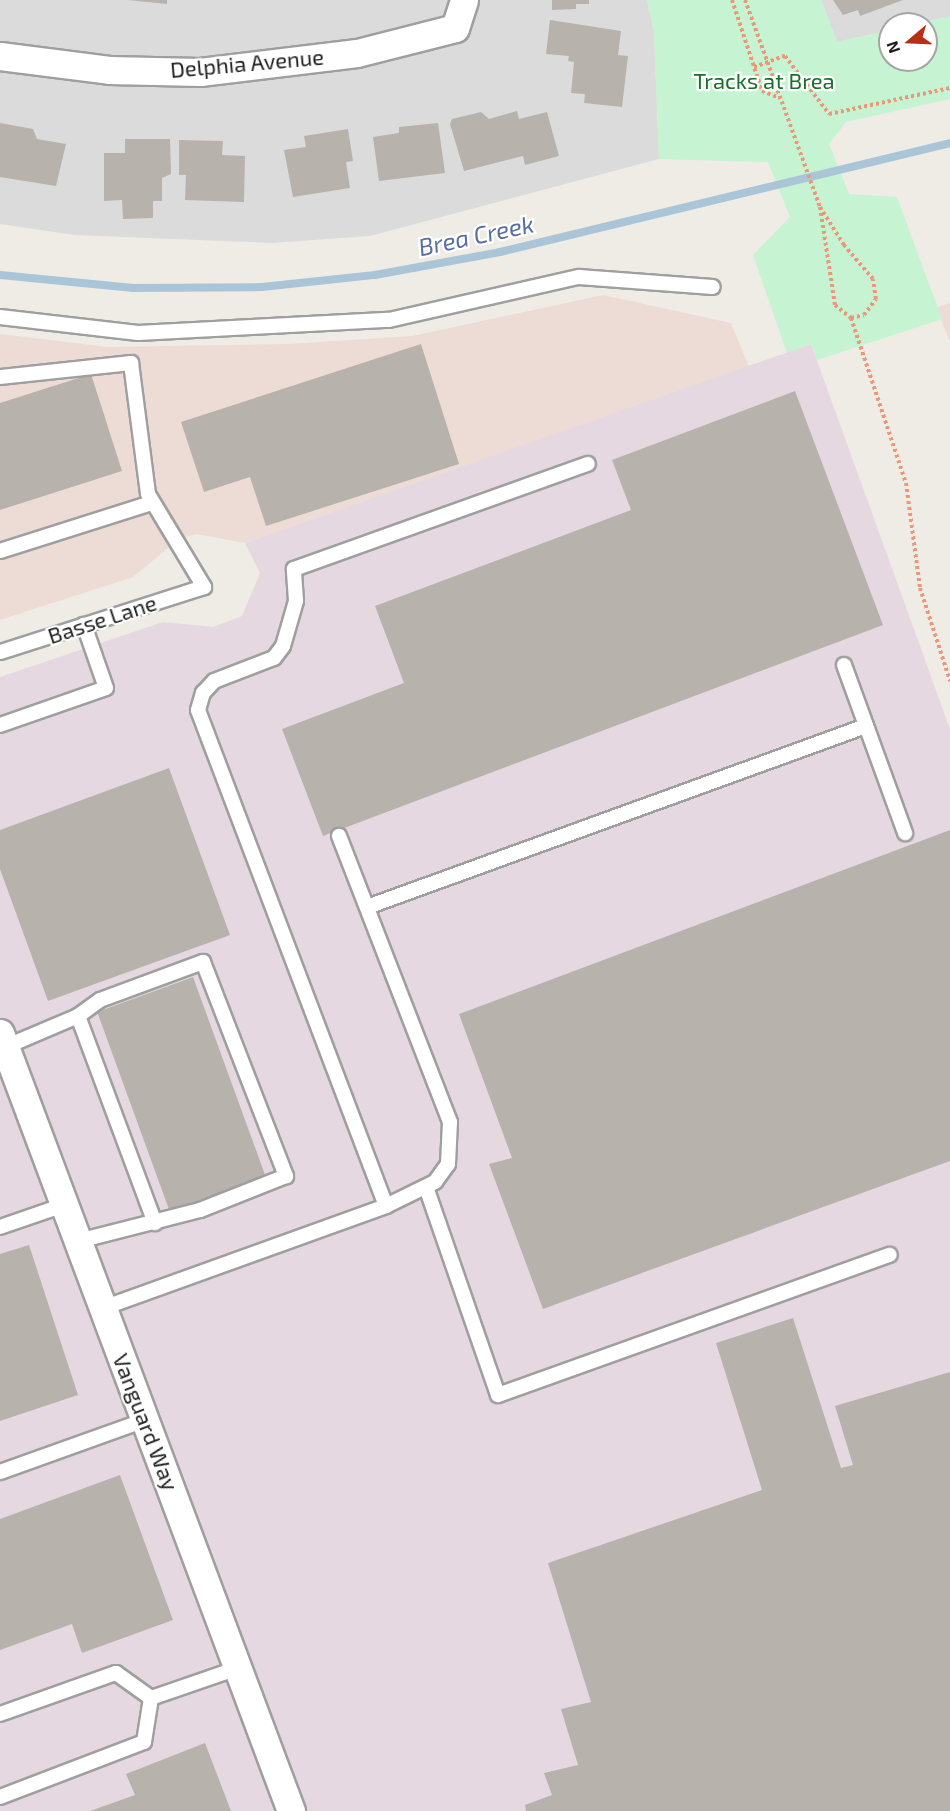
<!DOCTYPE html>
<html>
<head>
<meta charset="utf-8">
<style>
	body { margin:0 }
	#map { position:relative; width:950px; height:1811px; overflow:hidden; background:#eeece5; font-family:"Exo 2",sans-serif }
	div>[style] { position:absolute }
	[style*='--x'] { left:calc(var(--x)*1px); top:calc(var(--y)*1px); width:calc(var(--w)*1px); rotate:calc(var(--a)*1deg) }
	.residential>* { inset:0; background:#dcdbdb }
	.commercial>* { inset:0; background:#eddbd6 }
	.industrial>* { inset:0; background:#e6d8e1 }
	.park>* { inset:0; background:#c6f3d1 }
	.stream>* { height:8px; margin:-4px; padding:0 4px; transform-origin:4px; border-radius:4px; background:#aac5d7 }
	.building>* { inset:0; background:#b7b2ab; transform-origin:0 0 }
	.path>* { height:4px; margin-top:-2px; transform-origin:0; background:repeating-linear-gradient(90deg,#eb9779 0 3px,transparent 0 6px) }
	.roads { filter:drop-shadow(2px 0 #9f9f9f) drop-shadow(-2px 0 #9f9f9f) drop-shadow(0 2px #9f9f9f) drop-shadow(0 -2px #9f9f9f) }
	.lane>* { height:14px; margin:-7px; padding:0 7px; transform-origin:7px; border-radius:7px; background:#fff }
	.street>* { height:27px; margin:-13.5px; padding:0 13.5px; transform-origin:13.5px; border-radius:13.5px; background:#fff }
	span { translate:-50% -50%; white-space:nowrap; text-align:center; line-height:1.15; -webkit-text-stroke:4.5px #fff; paint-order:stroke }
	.street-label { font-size:22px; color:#1e1e1e }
	.park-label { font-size:22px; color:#17712d }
	.water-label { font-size:24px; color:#556fa3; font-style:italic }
	.north { position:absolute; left:878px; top:12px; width:60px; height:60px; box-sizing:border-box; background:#fff; border:2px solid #a5a5a5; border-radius:50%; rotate:251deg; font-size:16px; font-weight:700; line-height:24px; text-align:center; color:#1e1e1e }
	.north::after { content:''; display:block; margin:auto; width:21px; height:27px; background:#b72f15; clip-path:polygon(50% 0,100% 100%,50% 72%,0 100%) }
</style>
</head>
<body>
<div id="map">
	<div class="residential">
		<i style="clip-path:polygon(0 0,647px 0,654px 31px,659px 159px,370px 236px,272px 243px,74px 235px,0 224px)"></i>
		<i style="clip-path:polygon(821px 0,950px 0,950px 16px,916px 24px,890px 24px,890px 30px,837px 42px)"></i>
	</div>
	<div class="commercial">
		<i style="clip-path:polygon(603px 295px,731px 323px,749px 367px,245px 543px,197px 534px,180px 538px,133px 577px,0 620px,0 334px,108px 347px,289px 344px,412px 336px)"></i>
		<i style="clip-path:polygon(950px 303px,950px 341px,936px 308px)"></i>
	</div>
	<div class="industrial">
		<i style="clip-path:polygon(811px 344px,950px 729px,950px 1811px,0 1811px,0 677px,163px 622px,213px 627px,242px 616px,260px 573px,245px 543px)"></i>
	</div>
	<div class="park">
		<i style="clip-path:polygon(647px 0,821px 0,837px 42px,890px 30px,890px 60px,926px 60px,926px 24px,916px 24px,950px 16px,950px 99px,846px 122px,829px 144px,849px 194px,897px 197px,942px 319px,817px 360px,811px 344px,787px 353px,753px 255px,790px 217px,768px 162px,659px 159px,654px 31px)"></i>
	</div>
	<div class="stream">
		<i style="--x:0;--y:275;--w:134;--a:5.6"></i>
		<i style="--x:133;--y:288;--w:129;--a:-0.4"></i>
		<i style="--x:262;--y:287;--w:114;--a:-6.1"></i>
		<i style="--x:375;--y:275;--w:127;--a:-10.4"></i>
		<i style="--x:500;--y:252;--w:463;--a:-13.6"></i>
	</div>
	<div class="building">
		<i style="clip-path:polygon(128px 0,167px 0,167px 4px)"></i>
		<i style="clip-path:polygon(552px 0,589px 0,589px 4px,576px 4px,576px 9px,552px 10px)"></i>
		<i style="clip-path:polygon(833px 0,903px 0,860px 16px,858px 10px,843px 15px)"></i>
		<i style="clip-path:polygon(550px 20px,621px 31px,618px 55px,628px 56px,622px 107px,584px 103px,585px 94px,571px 93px,574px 62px,568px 61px,569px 56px,546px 54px)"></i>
		<i style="clip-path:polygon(517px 111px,519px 119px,547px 112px,559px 156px,525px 165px,523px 156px,464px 171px,450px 124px,452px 119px,481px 112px,489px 119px)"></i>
		<i style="clip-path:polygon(0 123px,33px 129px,37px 139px,66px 144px,56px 186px,0 177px)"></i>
		<i style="clip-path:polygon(438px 123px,445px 173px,379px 181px,373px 137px,399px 133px,399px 127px)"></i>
		<i style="clip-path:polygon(348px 129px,353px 161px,346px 162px,350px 188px,293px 197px,284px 150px,306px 147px,304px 136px)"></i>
		<i style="clip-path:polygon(125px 139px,170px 139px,171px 174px,162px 178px,162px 201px,153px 201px,153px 218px,123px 219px,122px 200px,104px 201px,104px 153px,125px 153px)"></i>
		<i style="clip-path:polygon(179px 140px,223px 141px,222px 155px,245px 156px,244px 202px,185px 200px,186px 175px,179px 175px)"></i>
		<i style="clip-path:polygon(421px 344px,459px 464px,266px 526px,250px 477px,204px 492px,181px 422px)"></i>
		<i style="clip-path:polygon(91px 374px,122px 471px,0 510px,0 403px)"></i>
		<i style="clip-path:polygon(795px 391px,883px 625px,323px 836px,282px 729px,404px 683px,375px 606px,631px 510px,612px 460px)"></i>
		<i style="clip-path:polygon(169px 768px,230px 935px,48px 1001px,0 869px,0 830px)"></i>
		<i style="clip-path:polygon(950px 830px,950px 1161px,543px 1309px,489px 1164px,512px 1158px,459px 1014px)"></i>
		<i style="left:193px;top:977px;width:215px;height:102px;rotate:70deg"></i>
		<i style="clip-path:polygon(29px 1245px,78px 1395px,0 1421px,0 1254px)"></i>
		<i style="clip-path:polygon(793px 1318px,841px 1468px,853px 1465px,835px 1406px,950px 1372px,950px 1811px,526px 1811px,525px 1805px,552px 1795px,544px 1773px,578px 1765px,561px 1709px,591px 1702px,548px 1563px,762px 1490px,716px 1343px)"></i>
		<i style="clip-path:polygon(120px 1475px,173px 1620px,82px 1653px,72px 1624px,0 1650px,0 1519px)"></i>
		<i style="clip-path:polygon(205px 1743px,231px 1811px,90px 1811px,135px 1795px,126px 1774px)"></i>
	</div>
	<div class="path">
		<i style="--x:732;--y:0;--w:96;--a:71.8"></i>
		<i style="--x:762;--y:91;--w:19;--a:21"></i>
		<i style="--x:745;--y:0;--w:220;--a:70.1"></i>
		<i style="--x:820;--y:207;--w:99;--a:81.3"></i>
		<i style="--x:835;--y:305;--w:21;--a:39"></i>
		<i style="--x:851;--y:318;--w:13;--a:-13"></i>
		<i style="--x:864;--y:315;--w:20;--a:-53"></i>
		<i style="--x:876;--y:299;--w:20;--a:-99"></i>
		<i style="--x:873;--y:279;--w:45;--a:-130.5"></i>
		<i style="--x:844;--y:245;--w:45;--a:-122.3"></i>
		<i style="--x:754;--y:67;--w:33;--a:-20"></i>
		<i style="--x:785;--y:56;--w:73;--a:52.8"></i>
		<i style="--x:829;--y:114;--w:124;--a:-12.1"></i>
		<i style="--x:851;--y:318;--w:174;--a:71.6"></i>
		<i style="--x:906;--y:483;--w:106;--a:82.4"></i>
		<i style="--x:920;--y:588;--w:98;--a:72.1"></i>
	</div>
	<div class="roads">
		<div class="lane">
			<i style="--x:0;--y:317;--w:139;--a:6.6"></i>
			<i style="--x:138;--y:333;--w:251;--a:-3"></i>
			<i style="--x:389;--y:320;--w:195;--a:-12.8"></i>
			<i style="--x:579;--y:277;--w:134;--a:4.3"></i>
			<i style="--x:0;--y:377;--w:132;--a:-6.1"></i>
			<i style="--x:131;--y:363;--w:132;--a:82.6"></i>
			<i style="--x:148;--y:494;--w:109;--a:58.9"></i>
			<i style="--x:204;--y:587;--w:214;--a:162.3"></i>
			<i style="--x:0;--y:551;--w:158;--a:-17.6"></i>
			<i style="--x:844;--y:665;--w:179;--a:70"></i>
			<i style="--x:0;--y:725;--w:112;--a:-19.2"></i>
			<i style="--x:106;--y:688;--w:67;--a:-109.2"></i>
			<i style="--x:367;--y:907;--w:531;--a:-19.94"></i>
			<i style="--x:78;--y:1016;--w:221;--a:69.6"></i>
			<i style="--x:5;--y:1047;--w:79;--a:-23"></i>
			<i style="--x:78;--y:1016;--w:27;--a:-36"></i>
			<i style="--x:100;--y:1000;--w:110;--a:-20.3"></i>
			<i style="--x:203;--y:962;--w:230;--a:68.8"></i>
			<i style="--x:286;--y:1176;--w:92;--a:158.4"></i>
			<i style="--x:200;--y:1210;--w:126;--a:165.7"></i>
			<i style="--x:426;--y:1187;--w:220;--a:70.9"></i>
			<i style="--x:498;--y:1395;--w:416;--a:-19.7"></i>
			<i style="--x:386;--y:1206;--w:530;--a:-110.76"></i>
			<i style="--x:198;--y:710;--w:18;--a:-74"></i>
			<i style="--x:203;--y:693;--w:16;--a:-47"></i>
			<i style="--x:214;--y:681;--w:64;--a:-21"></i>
			<i style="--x:274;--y:658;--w:15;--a:-53"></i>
			<i style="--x:283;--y:646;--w:47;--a:-73.9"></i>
			<i style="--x:296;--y:601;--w:32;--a:-94"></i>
			<i style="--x:294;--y:569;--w:312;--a:-19.7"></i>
			<i style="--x:0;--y:1227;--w:68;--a:-19"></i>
			<i style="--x:103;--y:1308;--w:301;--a:-19.8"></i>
			<i style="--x:386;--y:1206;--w:55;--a:-26.1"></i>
			<i style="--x:435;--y:1182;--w:22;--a:-54"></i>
			<i style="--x:448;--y:1164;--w:42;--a:-87.3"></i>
			<i style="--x:450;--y:1122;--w:307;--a:-111.2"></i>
			<i style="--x:0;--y:1472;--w:154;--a:-19.7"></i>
			<i style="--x:0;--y:1714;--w:123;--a:-19.5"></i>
			<i style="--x:116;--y:1673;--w:43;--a:35.5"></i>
			<i style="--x:151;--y:1698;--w:92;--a:-19"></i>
			<i style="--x:0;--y:1797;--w:154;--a:-20.9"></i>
			<i style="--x:144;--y:1742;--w:45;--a:-81"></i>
		</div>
		<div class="street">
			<i style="--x:0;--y:56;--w:110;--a:7.3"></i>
			<i style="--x:109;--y:70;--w:91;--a:1.3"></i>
			<i style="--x:200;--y:72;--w:158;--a:-6.9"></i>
			<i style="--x:357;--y:53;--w:101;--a:-14.3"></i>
			<i style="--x:455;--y:28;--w:29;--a:-72"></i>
			<i style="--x:0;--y:1033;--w:831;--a:69.49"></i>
		</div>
	</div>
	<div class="street-label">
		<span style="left:247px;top:63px;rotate:-5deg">Delphia Avenue</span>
		<span style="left:102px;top:619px;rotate:-18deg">Basse Lane</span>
		<span style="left:146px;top:1422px;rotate:69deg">Vanguard Way</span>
	</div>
	<div class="park-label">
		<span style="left:764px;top:81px">Tracks at Brea</span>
	</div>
	<div class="water-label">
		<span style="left:476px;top:235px;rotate:-12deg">Brea Creek</span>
	</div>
	<div class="north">N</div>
</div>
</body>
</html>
